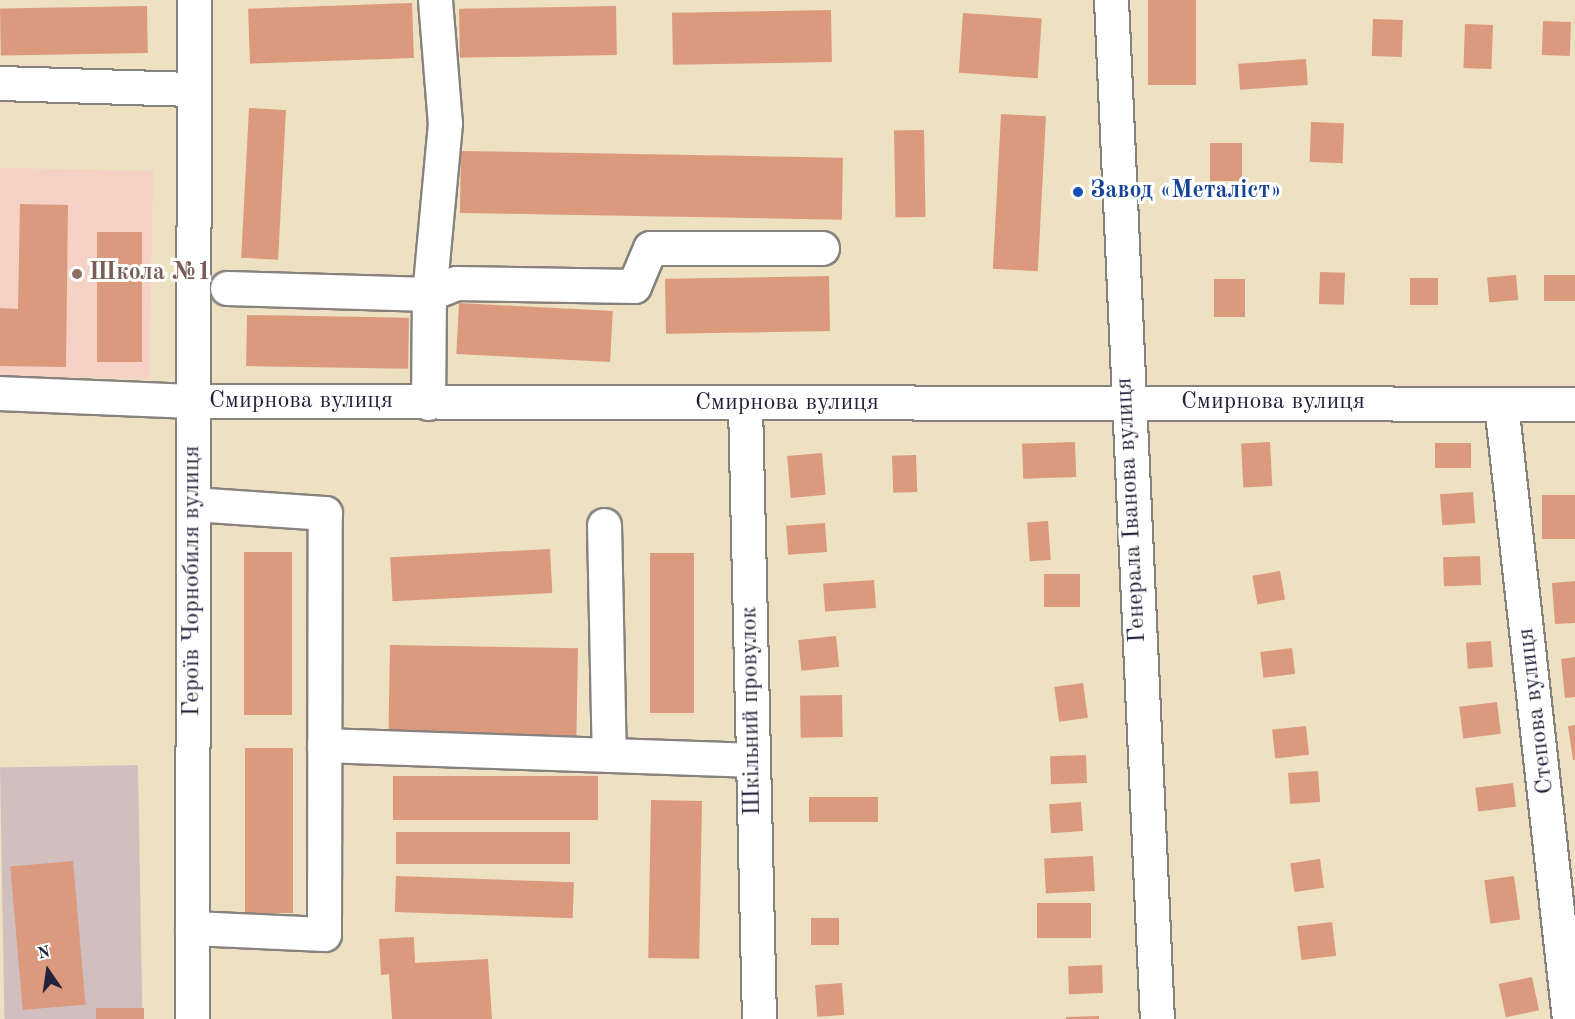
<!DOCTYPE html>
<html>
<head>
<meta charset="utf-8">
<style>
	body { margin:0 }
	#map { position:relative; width:1575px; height:1019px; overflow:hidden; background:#eee1c2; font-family:"Old Standard TT",serif }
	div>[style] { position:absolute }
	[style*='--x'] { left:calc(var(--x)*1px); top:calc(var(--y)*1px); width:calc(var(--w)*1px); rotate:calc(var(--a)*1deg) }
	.built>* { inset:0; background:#f6d1c5; transform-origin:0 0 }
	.industrial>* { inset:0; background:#d1bfbf; transform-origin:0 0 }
	.building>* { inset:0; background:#db9a7d; transform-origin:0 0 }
	.roads { filter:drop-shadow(2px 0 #88827e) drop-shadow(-2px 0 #88827e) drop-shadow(0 2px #88827e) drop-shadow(0 -2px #88827e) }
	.minor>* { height:33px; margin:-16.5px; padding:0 16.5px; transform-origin:16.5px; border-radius:16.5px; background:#fff }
	.dots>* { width:16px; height:16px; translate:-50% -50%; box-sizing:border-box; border:3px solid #fff; border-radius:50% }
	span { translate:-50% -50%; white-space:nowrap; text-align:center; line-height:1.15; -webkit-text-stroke:6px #fff; paint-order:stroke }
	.transit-label { font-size:24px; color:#164399; font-weight:700 }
	.left { translate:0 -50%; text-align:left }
	.education-label { font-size:24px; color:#785e54; font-weight:700 }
	.street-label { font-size:24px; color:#22223b }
	.north { position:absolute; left:18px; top:941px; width:60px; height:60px; -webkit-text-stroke:4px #fff; paint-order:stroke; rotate:347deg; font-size:16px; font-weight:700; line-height:24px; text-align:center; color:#22223b }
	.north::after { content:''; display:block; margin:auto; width:21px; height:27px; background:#22223b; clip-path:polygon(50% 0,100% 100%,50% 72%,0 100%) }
</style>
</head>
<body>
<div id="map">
	<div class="built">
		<i style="left:0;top:168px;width:153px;height:208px;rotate:1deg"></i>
	</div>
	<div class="industrial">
		<i style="left:138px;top:765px;width:254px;height:138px;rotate:89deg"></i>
	</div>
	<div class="building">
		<i style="left:1148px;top:0;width:48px;height:85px"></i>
		<i style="left:412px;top:3px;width:55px;height:164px;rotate:88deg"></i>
		<i style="left:147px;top:6px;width:47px;height:147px;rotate:89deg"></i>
		<i style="left:616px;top:6px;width:49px;height:157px;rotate:89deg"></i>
		<i style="left:831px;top:10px;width:52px;height:159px;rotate:89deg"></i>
		<i style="left:963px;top:13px;width:79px;height:60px;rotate:4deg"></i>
		<i style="left:1373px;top:19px;width:30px;height:37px;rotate:2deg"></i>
		<i style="left:1543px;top:21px;width:28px;height:34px;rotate:2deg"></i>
		<i style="left:1465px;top:24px;width:28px;height:44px;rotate:2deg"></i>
		<i style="left:1306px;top:59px;width:26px;height:68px;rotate:86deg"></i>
		<i style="left:249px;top:108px;width:37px;height:150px;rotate:3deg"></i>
		<i style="left:1001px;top:114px;width:45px;height:155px;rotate:3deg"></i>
		<i style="left:1311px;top:122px;width:33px;height:40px;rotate:2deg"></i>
		<i style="left:924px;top:130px;width:87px;height:30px;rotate:89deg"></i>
		<i style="left:1210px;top:143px;width:32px;height:38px"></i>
		<i style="left:461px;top:151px;width:382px;height:62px;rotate:1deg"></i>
		<i style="clip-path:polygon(20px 204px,68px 205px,66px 367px,0 366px,0 308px,18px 309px)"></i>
		<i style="left:97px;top:232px;width:45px;height:130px"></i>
		<i style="left:1320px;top:272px;width:25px;height:32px;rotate:2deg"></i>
		<i style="left:1516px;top:275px;width:25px;height:29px;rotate:85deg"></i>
		<i style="left:1544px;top:275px;width:31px;height:26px"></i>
		<i style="left:829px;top:276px;width:55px;height:164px;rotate:89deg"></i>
		<i style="left:1410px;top:278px;width:28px;height:27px"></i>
		<i style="left:1214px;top:279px;width:31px;height:38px"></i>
		<i style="left:459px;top:303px;width:154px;height:51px;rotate:3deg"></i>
		<i style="left:247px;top:315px;width:162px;height:51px;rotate:1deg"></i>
		<i style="left:1075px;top:442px;width:35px;height:53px;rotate:88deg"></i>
		<i style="left:1270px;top:442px;width:44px;height:29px;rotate:87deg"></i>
		<i style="left:1435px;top:443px;width:36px;height:25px"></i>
		<i style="left:822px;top:453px;width:42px;height:35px;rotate:85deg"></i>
		<i style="left:916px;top:455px;width:37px;height:24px;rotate:88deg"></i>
		<i style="left:1473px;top:492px;width:31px;height:33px;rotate:86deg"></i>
		<i style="left:1575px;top:495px;width:44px;height:33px;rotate:90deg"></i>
		<i style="left:1048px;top:521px;width:39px;height:21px;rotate:86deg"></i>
		<i style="left:825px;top:523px;width:29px;height:39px;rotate:86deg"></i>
		<i style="left:550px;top:549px;width:44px;height:160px;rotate:87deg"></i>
		<i style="left:292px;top:552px;width:163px;height:48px;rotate:90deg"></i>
		<i style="left:650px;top:553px;width:44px;height:160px"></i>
		<i style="left:1480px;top:556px;width:29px;height:37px;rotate:88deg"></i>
		<i style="left:1280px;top:571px;width:29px;height:28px;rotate:80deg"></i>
		<i style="left:1044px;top:574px;width:36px;height:33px"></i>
		<i style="left:874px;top:580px;width:28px;height:51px;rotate:86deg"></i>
		<i style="clip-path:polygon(1575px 581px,1575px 623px,1555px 624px,1552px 583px)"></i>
		<i style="left:836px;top:636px;width:31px;height:38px;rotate:84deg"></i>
		<i style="left:1491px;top:641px;width:26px;height:25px;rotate:86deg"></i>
		<i style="left:390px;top:645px;width:188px;height:91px;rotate:1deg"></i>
		<i style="left:1292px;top:648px;width:26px;height:32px;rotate:83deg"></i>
		<i style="clip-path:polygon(1575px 657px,1575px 697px,1565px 698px,1561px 659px)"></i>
		<i style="left:1083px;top:683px;width:35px;height:29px;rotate:82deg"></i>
		<i style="left:842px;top:695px;width:42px;height:42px;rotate:89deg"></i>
		<i style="left:1497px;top:702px;width:32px;height:38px;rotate:83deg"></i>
		<i style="clip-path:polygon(1575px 725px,1575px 760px,1573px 760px,1568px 726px)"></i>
		<i style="left:1306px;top:726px;width:29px;height:34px;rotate:84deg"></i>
		<i style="left:245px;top:748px;width:48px;height:165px"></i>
		<i style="left:1086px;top:755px;width:28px;height:36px;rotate:88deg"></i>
		<i style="left:1318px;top:771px;width:31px;height:30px;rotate:86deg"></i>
		<i style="left:393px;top:776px;width:205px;height:44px"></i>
		<i style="left:1513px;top:783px;width:24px;height:38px;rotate:83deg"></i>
		<i style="left:878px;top:797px;width:25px;height:69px;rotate:90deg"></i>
		<i style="left:651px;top:800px;width:51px;height:158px;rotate:1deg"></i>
		<i style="left:1081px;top:802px;width:29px;height:32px;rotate:86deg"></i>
		<i style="left:570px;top:832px;width:32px;height:174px;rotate:90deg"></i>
		<i style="left:1093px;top:856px;width:35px;height:49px;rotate:87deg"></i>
		<i style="left:1320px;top:859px;width:29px;height:30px;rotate:82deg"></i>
		<i style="left:73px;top:861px;width:144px;height:63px;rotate:85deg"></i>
		<i style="left:396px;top:876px;width:178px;height:36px;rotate:2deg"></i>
		<i style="left:1514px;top:876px;width:44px;height:30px;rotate:82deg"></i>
		<i style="left:1037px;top:903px;width:54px;height:35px"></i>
		<i style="left:811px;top:918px;width:28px;height:27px"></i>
		<i style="left:1332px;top:922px;width:34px;height:35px;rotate:83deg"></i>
		<i style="clip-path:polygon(414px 937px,415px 963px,488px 959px,492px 1019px,392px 1019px,389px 974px,381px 975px,379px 939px)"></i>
		<i style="left:1102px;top:965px;width:28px;height:34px;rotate:88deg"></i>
		<i style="left:1532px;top:977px;width:34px;height:34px;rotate:78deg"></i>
		<i style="left:842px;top:983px;width:32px;height:27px;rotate:86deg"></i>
		<i style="left:96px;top:1008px;width:48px;height:11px"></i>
		<i style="clip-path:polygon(1099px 1016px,1099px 1019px,1066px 1019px,1066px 1017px)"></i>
	</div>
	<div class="roads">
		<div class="minor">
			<i style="--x:435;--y:0;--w:123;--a:85.4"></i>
			<i style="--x:445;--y:123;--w:172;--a:95.3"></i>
			<i style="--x:429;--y:294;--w:29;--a:-22"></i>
			<i style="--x:456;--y:283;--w:178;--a:1"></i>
			<i style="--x:634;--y:286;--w:41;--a:-67.2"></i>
			<i style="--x:650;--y:248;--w:172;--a:0"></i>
			<i style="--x:1111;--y:0;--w:1020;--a:87.42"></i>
			<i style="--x:0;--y:83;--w:194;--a:1.8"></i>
			<i style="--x:227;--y:288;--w:202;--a:1.7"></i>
			<i style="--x:429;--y:294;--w:109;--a:90.5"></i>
			<i style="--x:0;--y:393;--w:194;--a:2.4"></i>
			<i style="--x:194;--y:401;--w:1381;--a:0.12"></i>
			<i style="--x:745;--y:404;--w:615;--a:88.7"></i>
			<i style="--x:1501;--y:404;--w:619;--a:83.69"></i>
			<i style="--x:604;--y:525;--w:230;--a:88.8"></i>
			<i style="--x:324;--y:745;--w:429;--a:2"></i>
			<i style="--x:192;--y:928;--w:132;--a:2.6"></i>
			<i style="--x:324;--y:934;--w:421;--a:-89.9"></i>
			<i style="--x:325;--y:513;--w:131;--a:-176.1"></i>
			<i style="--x:192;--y:1019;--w:1019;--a:-89.89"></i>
		</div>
	</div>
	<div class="dots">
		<i style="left:1078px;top:192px;background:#1a4fb4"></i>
		<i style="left:77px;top:274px;background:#8d6e63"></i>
	</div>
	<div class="transit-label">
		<span class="left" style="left:1090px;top:192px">Завод «Металіст»</span>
	</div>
	<div class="education-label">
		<span class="left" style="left:89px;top:274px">Школа №1</span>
	</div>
	<div class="street-label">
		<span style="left:301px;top:402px">Смирнова вулиця</span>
		<span style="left:1273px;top:403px">Смирнова вулиця</span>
		<span style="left:787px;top:404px">Смирнова вулиця</span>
		<span style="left:1132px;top:510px;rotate:-93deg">Генерала Іванова вулиця</span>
		<span style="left:193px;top:581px;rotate:-90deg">Героїв Чорнобиля вулиця</span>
		<span style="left:752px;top:711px;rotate:-91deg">Шкільний провулок</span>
		<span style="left:1537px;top:711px;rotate:-97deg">Степова вулиця</span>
	</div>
	<div class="north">N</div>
</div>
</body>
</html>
